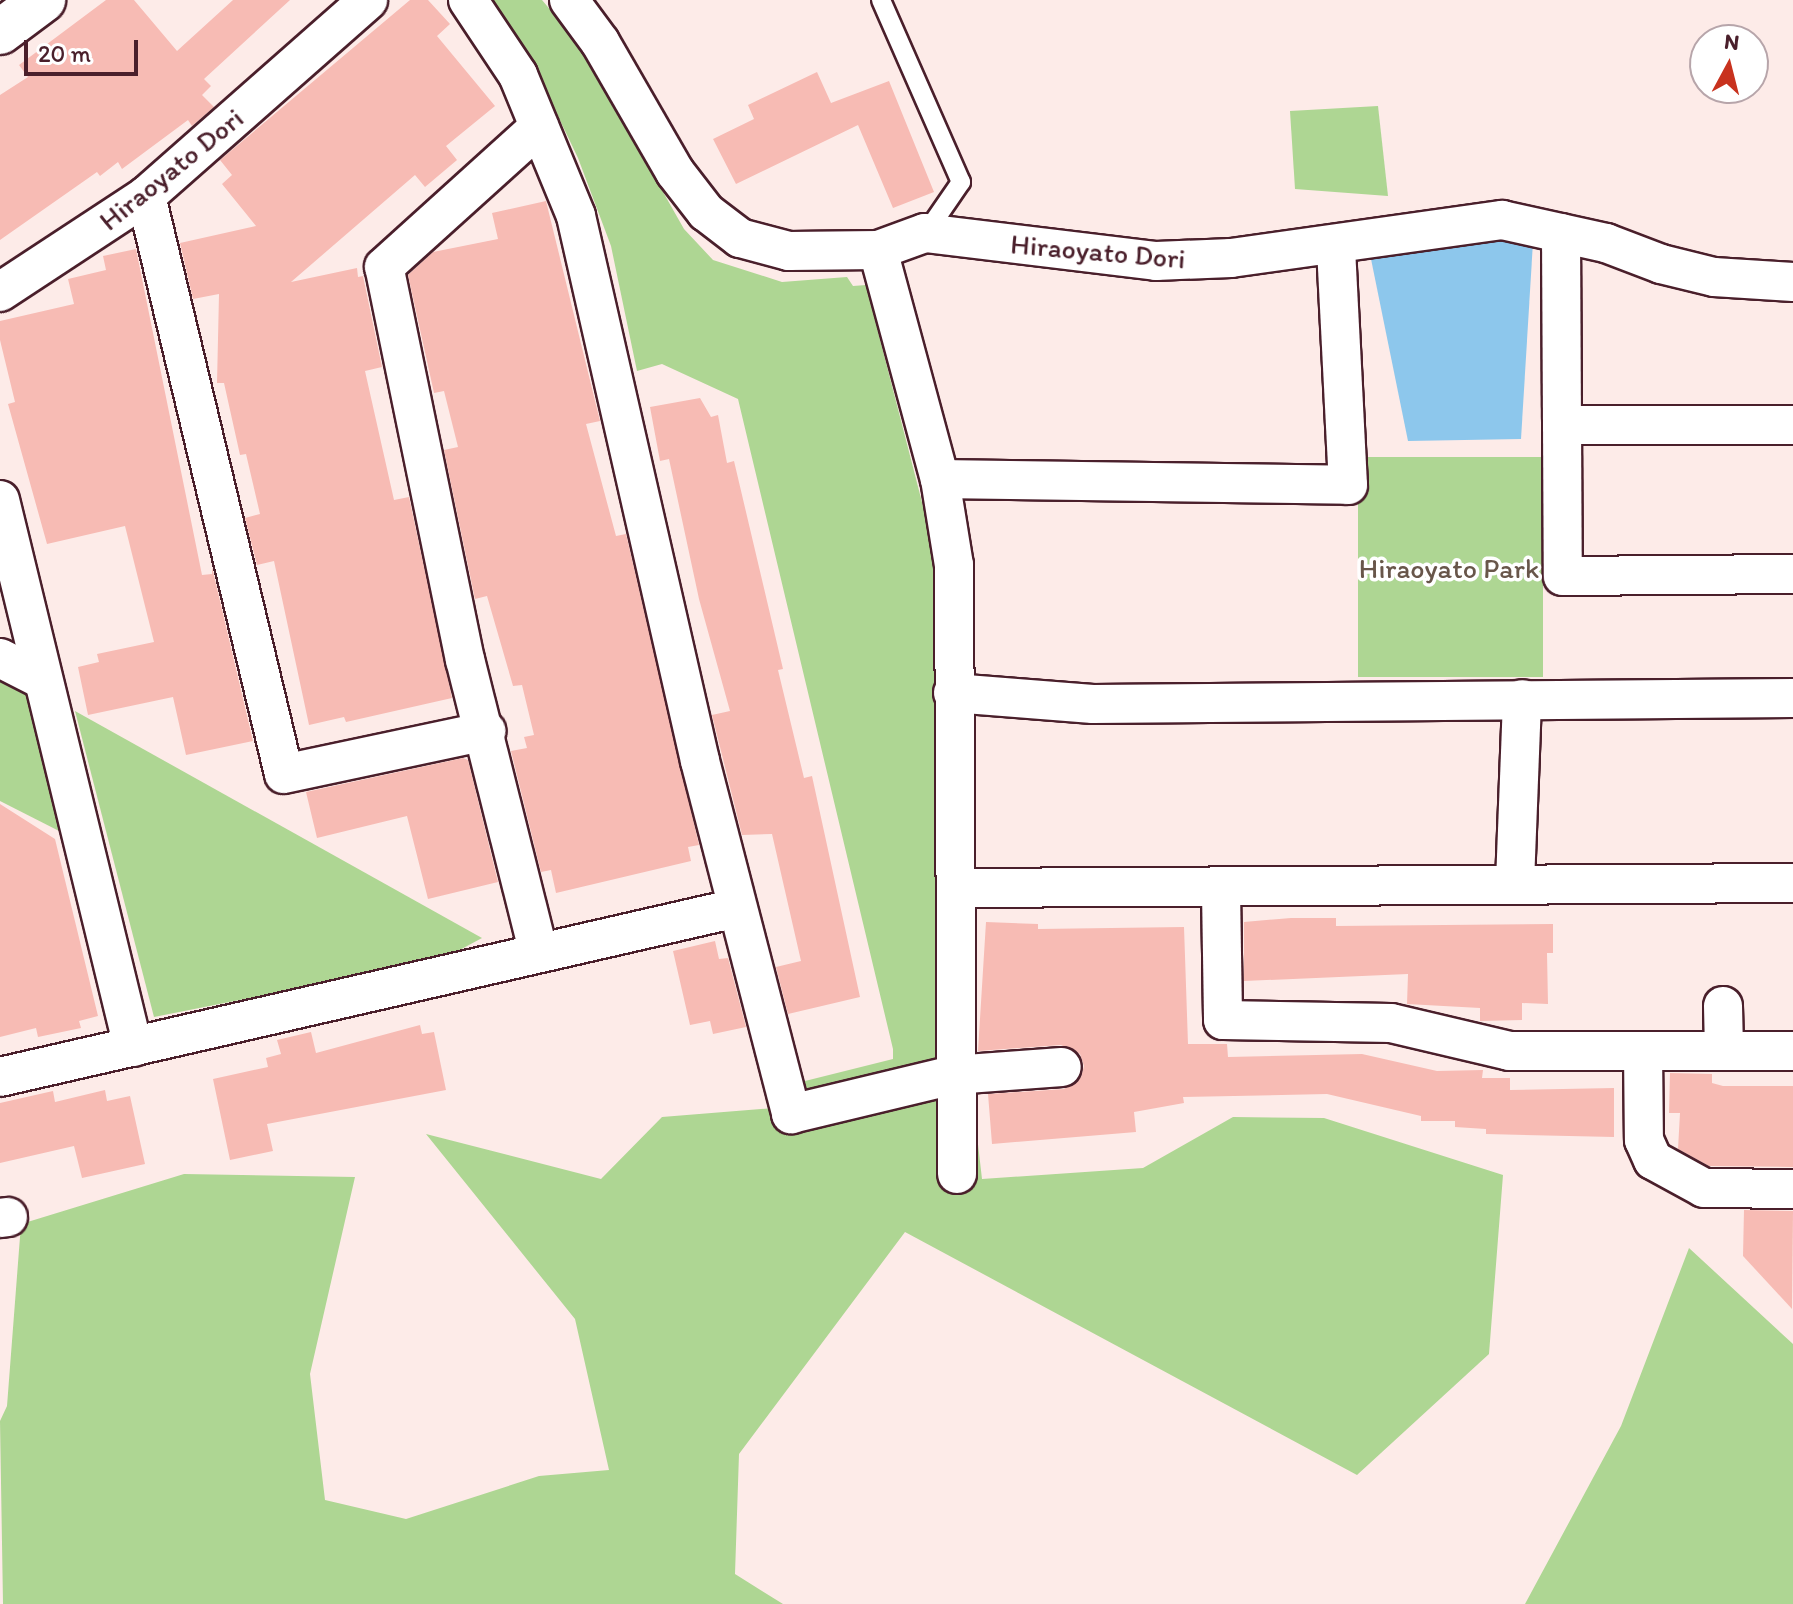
<!DOCTYPE html>
<html>
<head>
<meta charset="utf-8">
<style>
	body { margin:0 }
	#map { position:relative; width:1793px; height:1604px; overflow:hidden; background:#fdebe8; font-family:Itim,sans-serif }
	div>[style] { position:absolute }
	[style*='--x'] { left:calc(var(--x)*1px); top:calc(var(--y)*1px); width:calc(var(--w)*1px); rotate:calc(var(--a)*1deg) }
	.green>* { inset:0; background:#aed693; transform-origin:0 0 }
	.water>* { inset:0; background:#8dc7ec }
	.building>* { inset:0; background:#f7bbb4 }
	.roads { filter:drop-shadow(2px 0 #4a1f2b) drop-shadow(-2px 0 #4a1f2b) drop-shadow(0 2px #4a1f2b) drop-shadow(0 -2px #4a1f2b) }
	.service>* { height:18px; margin:-9px; padding:0 9px; transform-origin:9px; border-radius:9px; background:#fff }
	.minor>* { height:38px; margin:-19px; padding:0 19px; transform-origin:19px; border-radius:19px; background:#fff }
	.tertiary>* { height:44px; margin:-22px; padding:0 22px; transform-origin:22px; border-radius:22px; background:#fff }
	span { translate:-50% -50%; white-space:nowrap; text-align:center; line-height:1.15; -webkit-text-stroke:7px #fff; paint-order:stroke }
	.street-label { font-size:28px; color:#4a1f2b }
	.park-label { font-size:28px; color:#68564a }
	.north { position:absolute; left:1689px; top:24px; width:80px; height:80px; box-sizing:border-box; background:#fff; border:2px solid #b7a5aa; border-radius:50%; rotate:7deg; font-size:22px; font-weight:700; line-height:32px; text-align:center; color:#4a1f2b }
	.north::after { content:''; display:block; margin:auto; width:28px; height:36px; background:#c8321e; clip-path:polygon(50% 0,100% 100%,50% 72%,0 100%) }
	.scale { position:absolute; left:24px; top:40px; width:114px; height:36px; box-sizing:border-box; border:4px solid #4a1f2b; border-top:0; padding-left:10px; font-size:24px; line-height:28px; white-space:nowrap; color:#4a1f2b; -webkit-text-stroke:6px #fff; paint-order:stroke }
</style>
</head>
<body>
<div id="map">
	<div class="green">
		<i style="clip-path:polygon(491px 0,542px 0,579px 44px,684px 229px,713px 260px,782px 282px,847px 277px,853px 286px,866px 285px,940px 572px,938px 1064px,818px 1098px,804px 1089px,805px 1081px,893px 1059px,893px 1049px,738px 399px,662px 364px,637px 371px,611px 246px,578px 158px,536px 70px)"></i>
		<i style="clip-path:polygon(1378px 106px,1388px 196px,1295px 189px,1290px 111px)"></i>
		<i style="left:1543px;top:457px;width:220px;height:185px;rotate:90deg"></i>
		<i style="clip-path:polygon(0 681px,31px 697px,63px 833px,0 801px)"></i>
		<i style="clip-path:polygon(75px 711px,482px 938px,441px 960px,154px 1017px)"></i>
		<i style="clip-path:polygon(972px 1092px,982px 1179px,1143px 1168px,1233px 1117px,1324px 1118px,1503px 1175px,1489px 1354px,1357px 1475px,905px 1232px,739px 1454px,735px 1574px,783px 1604px,3px 1604px,0 1421px,7px 1406px,21px 1224px,184px 1174px,355px 1177px,310px 1374px,325px 1500px,406px 1519px,539px 1476px,609px 1470px,575px 1319px,426px 1134px,601px 1179px,662px 1117px)"></i>
		<i style="clip-path:polygon(1689px 1248px,1793px 1344px,1793px 1604px,1525px 1604px,1621px 1426px)"></i>
	</div>
	<div class="water">
		<i style="clip-path:polygon(1454px 239px,1533px 242px,1521px 439px,1408px 441px,1371px 259px)"></i>
	</div>
	<div class="building">
		<i style="clip-path:polygon(106px 0,134px 0,177px 51px,233px 0,290px 0,204px 79px,211px 86px,202px 95px,214px 107px,192px 126px,188px 120px,122px 169px,118px 162px,100px 176px,97px 172px,0 240px,0 95px,28px 77px,19px 65px)"></i>
		<i style="clip-path:polygon(410px 0,428px 0,450px 24px,437px 36px,495px 106px,446px 146px,457px 160px,425px 187px,415px 175px,291px 282px,357px 268px,358px 277px,363px 276px,382px 367px,365px 371px,394px 500px,409px 497px,452px 698px,346px 722px,344px 717px,309px 725px,274px 561px,257px 565px,245px 518px,260px 514px,246px 454px,240px 455px,224px 383px,217px 383px,219px 294px,193px 299px,180px 243px,256px 226px,222px 184px,232px 175px,220px 160px)"></i>
		<i style="clip-path:polygon(817px 72px,831px 103px,889px 81px,934px 192px,893px 208px,858px 125px,736px 184px,713px 139px,754px 119px,748px 105px)"></i>
		<i style="clip-path:polygon(546px 201px,600px 421px,586px 424px,616px 536px,626px 534px,699px 845px,688px 847px,691px 861px,556px 893px,551px 870px,541px 872px,511px 751px,527px 748px,524px 737px,534px 735px,522px 685px,513px 686px,487px 596px,475px 599px,444px 450px,458px 447px,444px 391px,434px 393px,408px 275px,433px 252px,498px 239px,492px 213px)"></i>
		<i style="clip-path:polygon(136px 249px,202px 575px,212px 574px,212px 567px,253px 741px,186px 755px,173px 697px,88px 715px,78px 667px,99px 662px,97px 654px,154px 642px,125px 526px,47px 544px,8px 404px,15px 402px,0 340px,0 321px,74px 304px,68px 279px,106px 270px,103px 256px)"></i>
		<i style="clip-path:polygon(700px 398px,711px 417px,718px 415px,727px 463px,734px 461px,783px 669px,778px 670px,804px 778px,812px 776px,860px 997px,788px 1014px,776px 967px,801px 961px,772px 834px,742px 835px,712px 715px,730px 711px,699px 599px,669px 459px,660px 461px,650px 407px)"></i>
		<i style="clip-path:polygon(463px 758px,468px 760px,498px 882px,428px 899px,407px 816px,317px 838px,306px 792px)"></i>
		<i style="clip-path:polygon(0 804px,55px 839px,98px 1016px,79px 1021px,81px 1028px,38px 1037px,36px 1028px,0 1037px)"></i>
		<i style="clip-path:polygon(1291px 918px,1336px 918px,1336px 926px,1553px 924px,1553px 953px,1547px 953px,1548px 1004px,1522px 1003px,1522px 1020px,1480px 1021px,1480px 1008px,1407px 1004px,1408px 974px,1244px 981px,1244px 922px)"></i>
		<i style="clip-path:polygon(986px 922px,1038px 924px,1038px 929px,1184px 927px,1188px 1044px,1227px 1044px,1228px 1057px,1362px 1054px,1437px 1071px,1483px 1070px,1482px 1078px,1510px 1078px,1510px 1090px,1614px 1088px,1614px 1137px,1486px 1134px,1486px 1129px,1455px 1127px,1455px 1121px,1421px 1121px,1421px 1116px,1327px 1094px,1183px 1097px,1184px 1103px,1134px 1112px,1136px 1132px,992px 1144px,988px 1094px,1064px 1089px,1081px 1077px,1084px 1066px,1080px 1054px,1061px 1045px,978px 1051px)"></i>
		<i style="clip-path:polygon(715px 941px,719px 959px,728px 958px,746px 1027px,713px 1034px,710px 1021px,690px 1025px,673px 951px)"></i>
		<i style="clip-path:polygon(420px 1025px,422px 1034px,434px 1032px,446px 1090px,267px 1124px,273px 1151px,230px 1160px,213px 1079px,268px 1067px,266px 1058px,281px 1054px,277px 1040px,311px 1032px,316px 1053px)"></i>
		<i style="clip-path:polygon(1670px 1073px,1712px 1074px,1712px 1083px,1723px 1086px,1793px 1086px,1793px 1167px,1709px 1166px,1678px 1149px,1680px 1113px,1669px 1113px)"></i>
		<i style="clip-path:polygon(105px 1090px,107px 1101px,130px 1096px,145px 1164px,82px 1178px,74px 1146px,0 1163px,0 1103px,53px 1091px,55px 1102px)"></i>
		<i style="clip-path:polygon(1744px 1210px,1793px 1211px,1792px 1309px,1743px 1256px)"></i>
	</div>
	<div class="roads">
		<div class="service">
			<i style="--x:881;--y:0;--w:199;--a:66.3"></i>
			<i style="--x:961;--y:182;--w:62;--a:124.5"></i>
		</div>
		<div class="minor">
			<i style="--x:468;--y:0;--w:90;--a:56.3"></i>
			<i style="--x:518;--y:75;--w:152;--a:67.6"></i>
			<i style="--x:576;--y:216;--w:559;--a:77.18"></i>
			<i style="--x:700;--y:761;--w:365;--a:75.5"></i>
			<i style="--x:791;--y:1114;--w:167;--a:-13.5"></i>
			<i style="--x:953;--y:1075;--w:109;--a:-4.2"></i>
			<i style="--x:569;--y:0;--w:52;--a:53.6"></i>
			<i style="--x:600;--y:42;--w:150;--a:60"></i>
			<i style="--x:675;--y:172;--w:51;--a:52.2"></i>
			<i style="--x:706;--y:212;--w:43;--a:37.4"></i>
			<i style="--x:740;--y:238;--w:51;--a:14.9"></i>
			<i style="--x:789;--y:251;--w:89;--a:-0.6"></i>
			<i style="--x:878;--y:250;--w:50;--a:-19.9"></i>
			<i style="--x:925;--y:233;--w:233;--a:6.9"></i>
			<i style="--x:1156;--y:261;--w:75;--a:-2.3"></i>
			<i style="--x:1231;--y:258;--w:274;--a:-8"></i>
			<i style="--x:1502;--y:220;--w:107;--a:12.5"></i>
			<i style="--x:1606;--y:243;--w:59;--a:20.9"></i>
			<i style="--x:1661;--y:264;--w:55;--a:13.8"></i>
			<i style="--x:1714;--y:277;--w:79;--a:3.6"></i>
			<i style="--x:146;--y:196;--w:594;--a:76.57"></i>
			<i style="--x:284;--y:774;--w:207;--a:-12"></i>
			<i style="--x:1561;--y:233;--w:343;--a:89.7"></i>
			<i style="--x:1563;--y:576;--w:230;--a:-0.5"></i>
			<i style="--x:878;--y:250;--w:237;--a:74.9"></i>
			<i style="--x:940;--y:479;--w:87;--a:80.8"></i>
			<i style="--x:954;--y:565;--w:609;--a:89.72"></i>
			<i style="--x:0;--y:292;--w:175;--a:-33.3"></i>
			<i style="--x:146;--y:196;--w:296;--a:-41.4"></i>
			<i style="--x:1562;--y:425;--w:231;--a:0"></i>
			<i style="--x:940;--y:479;--w:408;--a:0.8"></i>
			<i style="--x:1348;--y:485;--w:239;--a:-92.9"></i>
			<i style="--x:0;--y:500;--w:563;--a:76.33"></i>
			<i style="--x:0;--y:658;--w:48;--a:27.1"></i>
			<i style="--x:953;--y:693;--w:140;--a:4.5"></i>
			<i style="--x:1093;--y:704;--w:700;--a:-0.49"></i>
			<i style="--x:1515;--y:883;--w:184;--a:-87.8"></i>
			<i style="--x:958;--y:888;--w:835;--a:-0.34"></i>
			<i style="--x:1221;--y:890;--w:130;--a:89.1"></i>
			<i style="--x:1223;--y:1020;--w:168;--a:1"></i>
			<i style="--x:1391;--y:1023;--w:121;--a:13.3"></i>
			<i style="--x:1509;--y:1051;--w:284;--a:0"></i>
			<i style="--x:538;--y:950;--w:299;--a:-104.1"></i>
			<i style="--x:465;--y:660;--w:401;--a:-101.6"></i>
			<i style="--x:384;--y:267;--w:209;--a:-42.1"></i>
			<i style="--x:1723;--y:1006;--w:45;--a:88.7"></i>
			<i style="--x:1643;--y:1051;--w:89;--a:89.4"></i>
			<i style="--x:1644;--y:1140;--w:22;--a:66"></i>
			<i style="--x:1653;--y:1160;--w:58;--a:28.8"></i>
			<i style="--x:1704;--y:1188;--w:89;--a:0.6"></i>
			<i style="--x:0;--y:1077;--w:756;--a:-12.92"></i>
			<i style="--x:0;--y:1218;--w:8;--a:-7"></i>
		</div>
		<div class="tertiary">
			<i style="--x:0;--y:32;--w:54;--a:-36.7"></i>
		</div>
	</div>
	<div class="street-label">
		<span style="left:171px;top:169px;rotate:-39deg">Hiraoyato Dori</span>
		<span style="left:1098px;top:251px;rotate:5deg">Hiraoyato Dori</span>
	</div>
	<div class="park-label">
		<span style="left:1449px;top:568px">Hiraoyato Park</span>
	</div>
	<div class="north">N</div>
	<div class="scale">20 m</div>
</div>
</body>
</html>
